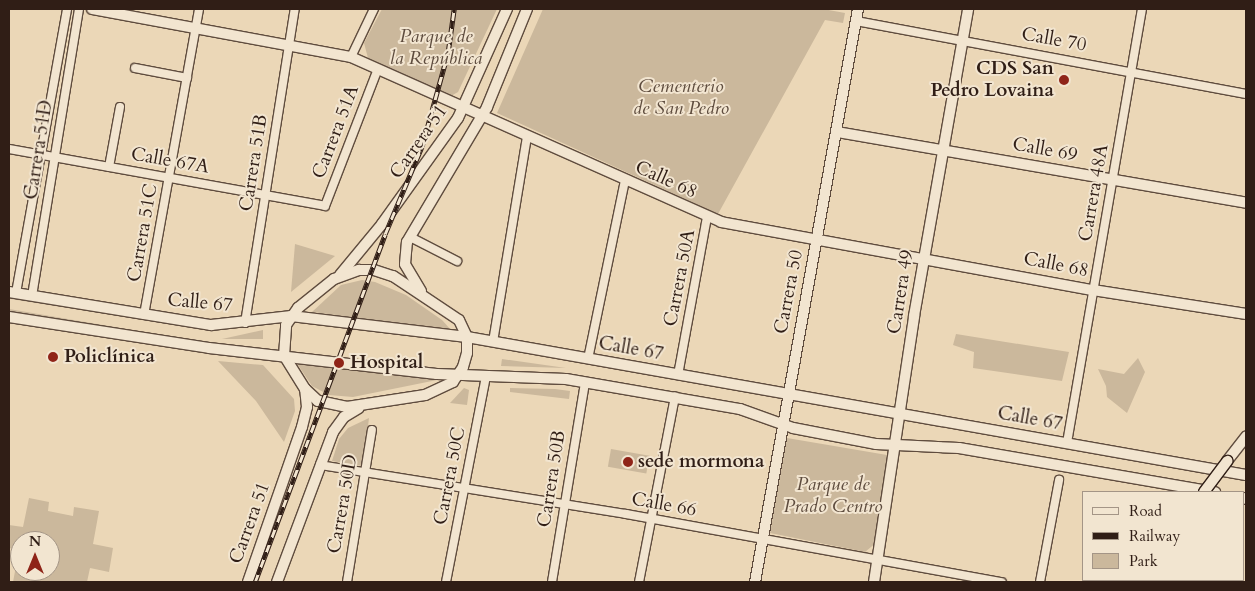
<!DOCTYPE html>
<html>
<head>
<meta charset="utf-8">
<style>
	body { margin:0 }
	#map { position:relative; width:1255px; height:591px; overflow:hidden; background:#ebd7b7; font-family:Cardo,serif }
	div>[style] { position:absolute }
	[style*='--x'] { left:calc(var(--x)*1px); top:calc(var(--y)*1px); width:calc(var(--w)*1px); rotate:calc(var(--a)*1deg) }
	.green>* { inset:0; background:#cbb89c; transform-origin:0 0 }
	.roads { filter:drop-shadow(1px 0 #5f4c3e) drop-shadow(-1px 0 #5f4c3e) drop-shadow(0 1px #5f4c3e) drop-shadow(0 -1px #5f4c3e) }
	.street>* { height:8px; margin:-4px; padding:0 4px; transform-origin:4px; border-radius:4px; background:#f2e5d0 }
	.secondary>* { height:10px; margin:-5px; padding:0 5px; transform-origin:5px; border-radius:5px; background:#f2e5d0 }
	.rail>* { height:4.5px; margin-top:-2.25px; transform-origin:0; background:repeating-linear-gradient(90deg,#f2e5d0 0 8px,#301e16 0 16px); box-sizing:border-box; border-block:1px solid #301e16 }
	.bridges { filter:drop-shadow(1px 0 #301e16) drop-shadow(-1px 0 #301e16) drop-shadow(0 1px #301e16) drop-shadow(0 -1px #301e16) }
	.secondary-bridge>* { height:10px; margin:-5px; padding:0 5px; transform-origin:5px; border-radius:5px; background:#f2e5d0 }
	.dots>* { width:14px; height:14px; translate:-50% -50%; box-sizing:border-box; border:2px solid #f2e5d0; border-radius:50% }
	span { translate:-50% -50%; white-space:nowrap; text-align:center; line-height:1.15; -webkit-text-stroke:4px #f2e5d0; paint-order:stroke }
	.park-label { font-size:19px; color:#5e4c3e; font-style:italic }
	.street-label { font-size:19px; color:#301e16 }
	.poi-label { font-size:19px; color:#301e16; font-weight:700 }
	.right { translate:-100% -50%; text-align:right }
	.left { translate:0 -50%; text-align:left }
	.frame { position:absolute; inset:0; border:10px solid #301e16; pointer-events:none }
	.legend { position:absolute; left:1082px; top:491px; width:162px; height:90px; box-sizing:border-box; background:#f2e5d0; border:1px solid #a49586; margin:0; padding:6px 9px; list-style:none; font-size:15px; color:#301e16 }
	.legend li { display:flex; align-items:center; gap:10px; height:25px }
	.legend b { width:25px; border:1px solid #a49586 }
	.north { position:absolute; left:10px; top:531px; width:50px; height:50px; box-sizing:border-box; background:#f2e5d0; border:1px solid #a49586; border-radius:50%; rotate:0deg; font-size:14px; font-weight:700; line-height:20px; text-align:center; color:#301e16 }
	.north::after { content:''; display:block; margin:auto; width:18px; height:22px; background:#8f2418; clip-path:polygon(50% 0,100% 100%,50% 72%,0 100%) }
</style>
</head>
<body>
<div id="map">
	<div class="green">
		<i style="clip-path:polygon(382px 9px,497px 9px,458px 92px,451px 96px,368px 58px,364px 43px)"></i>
		<i style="clip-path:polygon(543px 9px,823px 9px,845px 13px,843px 23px,825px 20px,718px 214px,497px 113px)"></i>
		<i style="clip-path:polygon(295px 244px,335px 256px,291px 292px)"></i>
		<i style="clip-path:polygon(362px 280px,375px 282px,406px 295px,442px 320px,451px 330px,312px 312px,341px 285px)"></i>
		<i style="left:11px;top:297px;width:199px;height:2px;rotate:9deg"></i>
		<i style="clip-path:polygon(9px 309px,209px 343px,9px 311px)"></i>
		<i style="clip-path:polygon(263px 330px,263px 339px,222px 339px)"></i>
		<i style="clip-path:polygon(956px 334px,1069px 352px,1062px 381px,973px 368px,974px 352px,953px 345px)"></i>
		<i style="clip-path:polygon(1138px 358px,1145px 372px,1127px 413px,1107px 397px,1106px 386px,1098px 369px,1124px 374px)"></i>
		<i style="clip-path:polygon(502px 359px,566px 368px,501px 366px)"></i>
		<i style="clip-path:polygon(218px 361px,263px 365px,294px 399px,295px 411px,284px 442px,256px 401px)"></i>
		<i style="clip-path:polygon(296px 362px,437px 380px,353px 397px,329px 395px,312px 386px)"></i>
		<i style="clip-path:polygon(464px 388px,469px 390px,467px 405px,450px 403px)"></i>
		<i style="clip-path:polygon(510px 388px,555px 389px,570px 391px,569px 399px,510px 392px)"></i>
		<i style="clip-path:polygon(369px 418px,363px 466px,332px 461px,339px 439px,348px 428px)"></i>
		<i style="clip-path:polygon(787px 438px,887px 455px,877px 542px,865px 552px,770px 533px)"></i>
		<i style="left:611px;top:449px;width:39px;height:18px;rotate:10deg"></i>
		<i style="clip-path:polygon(evenodd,29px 498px,49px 502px,48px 511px,73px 516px,74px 507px,99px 511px,93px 544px,113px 548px,109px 572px,90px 568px,87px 582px,13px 582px,19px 550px,9px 548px,9px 525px,23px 527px,29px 498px,20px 541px,50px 541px,50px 571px,20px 571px,20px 541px)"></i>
	</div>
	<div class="roads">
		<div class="street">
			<i style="--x:856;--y:21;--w:397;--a:10.6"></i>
			<i style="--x:351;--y:57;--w:53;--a:-64.4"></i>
			<i style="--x:135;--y:68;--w:53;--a:10.9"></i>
			<i style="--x:9;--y:149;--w:321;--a:10.2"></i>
			<i style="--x:325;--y:206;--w:147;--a:-68.9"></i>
			<i style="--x:109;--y:167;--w:61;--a:-79.6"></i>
			<i style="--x:410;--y:237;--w:53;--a:27.1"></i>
			<i style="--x:16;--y:293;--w:289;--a:-79.8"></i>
			<i style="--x:32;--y:296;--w:291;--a:-80.7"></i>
			<i style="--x:144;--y:315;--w:311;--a:-79.8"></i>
			<i style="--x:245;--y:323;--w:318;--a:-81"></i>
			<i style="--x:493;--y:342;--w:209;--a:-80.6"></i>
			<i style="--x:588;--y:359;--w:182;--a:-78.3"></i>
			<i style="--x:678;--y:375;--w:161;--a:-79.6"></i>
			<i style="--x:1067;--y:443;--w:440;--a:-80.2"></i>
			<i style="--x:320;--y:465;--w:310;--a:9.1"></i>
			<i style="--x:626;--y:514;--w:382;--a:10.3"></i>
			<i style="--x:347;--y:582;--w:154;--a:-80.7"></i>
			<i style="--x:446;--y:582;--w:210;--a:-79"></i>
			<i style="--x:552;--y:582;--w:203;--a:-80.6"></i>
			<i style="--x:639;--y:582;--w:189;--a:-79"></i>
			<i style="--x:1040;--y:582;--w:104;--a:-79.4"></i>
		</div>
		<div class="secondary">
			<i style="--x:92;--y:9;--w:263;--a:10.5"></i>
			<i style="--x:351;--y:57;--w:405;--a:24"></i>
			<i style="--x:721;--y:222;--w:378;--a:10.4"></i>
			<i style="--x:1093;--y:290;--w:155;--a:8.9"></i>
			<i style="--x:837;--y:132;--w:415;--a:9.8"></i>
			<i style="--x:359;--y:270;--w:15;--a:0"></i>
			<i style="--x:374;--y:270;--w:20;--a:18"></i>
			<i style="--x:393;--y:276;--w:79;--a:33.7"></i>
			<i style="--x:459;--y:320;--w:19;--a:65"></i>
			<i style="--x:467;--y:337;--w:16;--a:90"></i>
			<i style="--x:467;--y:353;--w:15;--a:106"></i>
			<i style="--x:463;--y:367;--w:18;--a:124"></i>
			<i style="--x:453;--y:382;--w:31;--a:155"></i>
			<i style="--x:425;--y:395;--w:79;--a:171.3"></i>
			<i style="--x:347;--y:407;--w:30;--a:-168"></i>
			<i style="--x:318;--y:401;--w:18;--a:-137"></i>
			<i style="--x:305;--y:389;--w:39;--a:-122"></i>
			<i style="--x:284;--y:356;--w:31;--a:-86"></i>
			<i style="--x:286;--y:325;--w:21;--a:-55"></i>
			<i style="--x:298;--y:308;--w:46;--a:-38.9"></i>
			<i style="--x:334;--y:279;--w:27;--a:-20"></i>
			<i style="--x:340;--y:275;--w:66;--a:-50.5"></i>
			<i style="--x:382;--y:224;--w:130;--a:-54.4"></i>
			<i style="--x:458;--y:118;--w:120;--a:-65.8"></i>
			<i style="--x:421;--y:291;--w:31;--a:-121"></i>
			<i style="--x:405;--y:264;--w:22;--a:-85"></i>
			<i style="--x:407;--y:242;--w:157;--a:-59.3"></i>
			<i style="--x:487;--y:107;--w:106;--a:-67.8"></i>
			<i style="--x:9;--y:292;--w:205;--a:9.3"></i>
			<i style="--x:211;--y:325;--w:81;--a:-6.4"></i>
			<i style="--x:291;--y:316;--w:177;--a:6.8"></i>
			<i style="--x:467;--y:337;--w:791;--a:10.05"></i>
			<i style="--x:9;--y:317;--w:202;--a:8.8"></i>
			<i style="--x:209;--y:348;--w:229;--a:6.5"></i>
			<i style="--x:437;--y:374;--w:129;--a:2.2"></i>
			<i style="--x:566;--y:379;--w:177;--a:9.8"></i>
			<i style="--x:740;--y:409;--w:56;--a:19.7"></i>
			<i style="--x:793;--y:428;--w:85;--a:10.9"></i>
			<i style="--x:876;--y:444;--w:83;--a:2.8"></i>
			<i style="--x:959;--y:448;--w:260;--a:9.8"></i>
			<i style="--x:1227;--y:461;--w:31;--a:-52"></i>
			<i style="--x:1244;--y:498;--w:2;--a:27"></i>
			<i style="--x:248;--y:582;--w:164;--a:-70.8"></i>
			<i style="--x:302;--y:427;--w:21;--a:-76"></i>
			<i style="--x:307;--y:407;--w:18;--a:-96"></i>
			<i style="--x:277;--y:582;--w:160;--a:-69.5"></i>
			<i style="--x:333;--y:432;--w:19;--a:-54"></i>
			<i style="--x:344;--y:417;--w:17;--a:-31"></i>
			<i style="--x:755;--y:582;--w:582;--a:-79.81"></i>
			<i style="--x:874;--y:582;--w:269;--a:-81.4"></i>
			<i style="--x:914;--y:316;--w:312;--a:-80"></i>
			<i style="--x:1140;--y:582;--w:2;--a:-63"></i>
		</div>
	</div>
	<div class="rail">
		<i style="--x:255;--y:582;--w:371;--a:-69.5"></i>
		<i style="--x:385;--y:234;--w:95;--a:-67.2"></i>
		<i style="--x:422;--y:146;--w:98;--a:-74.5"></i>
		<i style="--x:448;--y:52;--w:43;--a:-82.1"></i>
	</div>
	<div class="bridges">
		<div class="secondary-bridge">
			<i style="--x:1204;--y:492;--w:39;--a:-53"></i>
		</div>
	</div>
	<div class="dots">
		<i style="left:1064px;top:80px;background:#8f2418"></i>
		<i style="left:53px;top:357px;background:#8f2418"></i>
		<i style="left:339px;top:363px;background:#8f2418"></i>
		<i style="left:628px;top:462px;background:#8f2418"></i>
	</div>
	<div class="park-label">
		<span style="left:436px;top:48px">Parque de<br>la República</span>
		<span style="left:681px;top:98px">Cementerio<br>de San Pedro</span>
		<span style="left:833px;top:496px">Parque de<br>Prado Centro</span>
	</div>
	<div class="street-label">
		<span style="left:1054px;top:40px;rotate:10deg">Calle 70</span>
		<span style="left:336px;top:132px;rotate:-69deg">Carrera 51A</span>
		<span style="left:419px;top:142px;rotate:-55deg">Carrera 51</span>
		<span style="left:39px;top:150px;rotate:-81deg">Carrera 51D</span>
		<span style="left:1045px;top:150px;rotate:10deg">Calle 69</span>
		<span style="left:170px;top:161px;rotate:10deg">Calle 67A</span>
		<span style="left:254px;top:163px;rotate:-81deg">Carrera 51B</span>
		<span style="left:666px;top:180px;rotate:24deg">Calle 68</span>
		<span style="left:1094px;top:193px;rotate:-80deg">Carrera 48A</span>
		<span style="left:143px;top:233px;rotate:-80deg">Carrera 51C</span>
		<span style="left:1056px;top:265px;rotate:11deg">Calle 68</span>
		<span style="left:680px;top:278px;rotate:-79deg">Carrera 50A</span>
		<span style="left:789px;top:292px;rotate:-79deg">Carrera 50</span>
		<span style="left:901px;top:292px;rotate:-81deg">Carrera 49</span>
		<span style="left:200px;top:303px;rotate:5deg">Calle 67</span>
		<span style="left:631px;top:349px;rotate:10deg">Calle 67</span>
		<span style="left:1030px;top:419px;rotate:10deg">Calle 67</span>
		<span style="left:450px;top:476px;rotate:-79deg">Carrera 50C</span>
		<span style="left:552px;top:479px;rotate:-81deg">Carrera 50B</span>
		<span style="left:343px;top:504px;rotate:-80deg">Carrera 50D</span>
		<span style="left:664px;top:505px;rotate:10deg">Calle 66</span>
		<span style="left:250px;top:523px;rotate:-70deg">Carrera 51</span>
	</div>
	<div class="poi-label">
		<span class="right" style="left:1054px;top:80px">CDS San<br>Pedro Lovaina</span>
		<span class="left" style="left:64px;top:357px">Policlínica</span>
		<span class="left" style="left:350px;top:363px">Hospital</span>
		<span class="left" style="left:638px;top:462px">sede mormona</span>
	</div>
	<div class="frame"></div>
	<ul class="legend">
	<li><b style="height:6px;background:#f2e5d0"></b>Road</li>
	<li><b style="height:6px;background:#301e16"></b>Railway</li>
	<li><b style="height:14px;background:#cbb89c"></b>Park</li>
	</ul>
	<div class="north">N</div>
</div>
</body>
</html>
